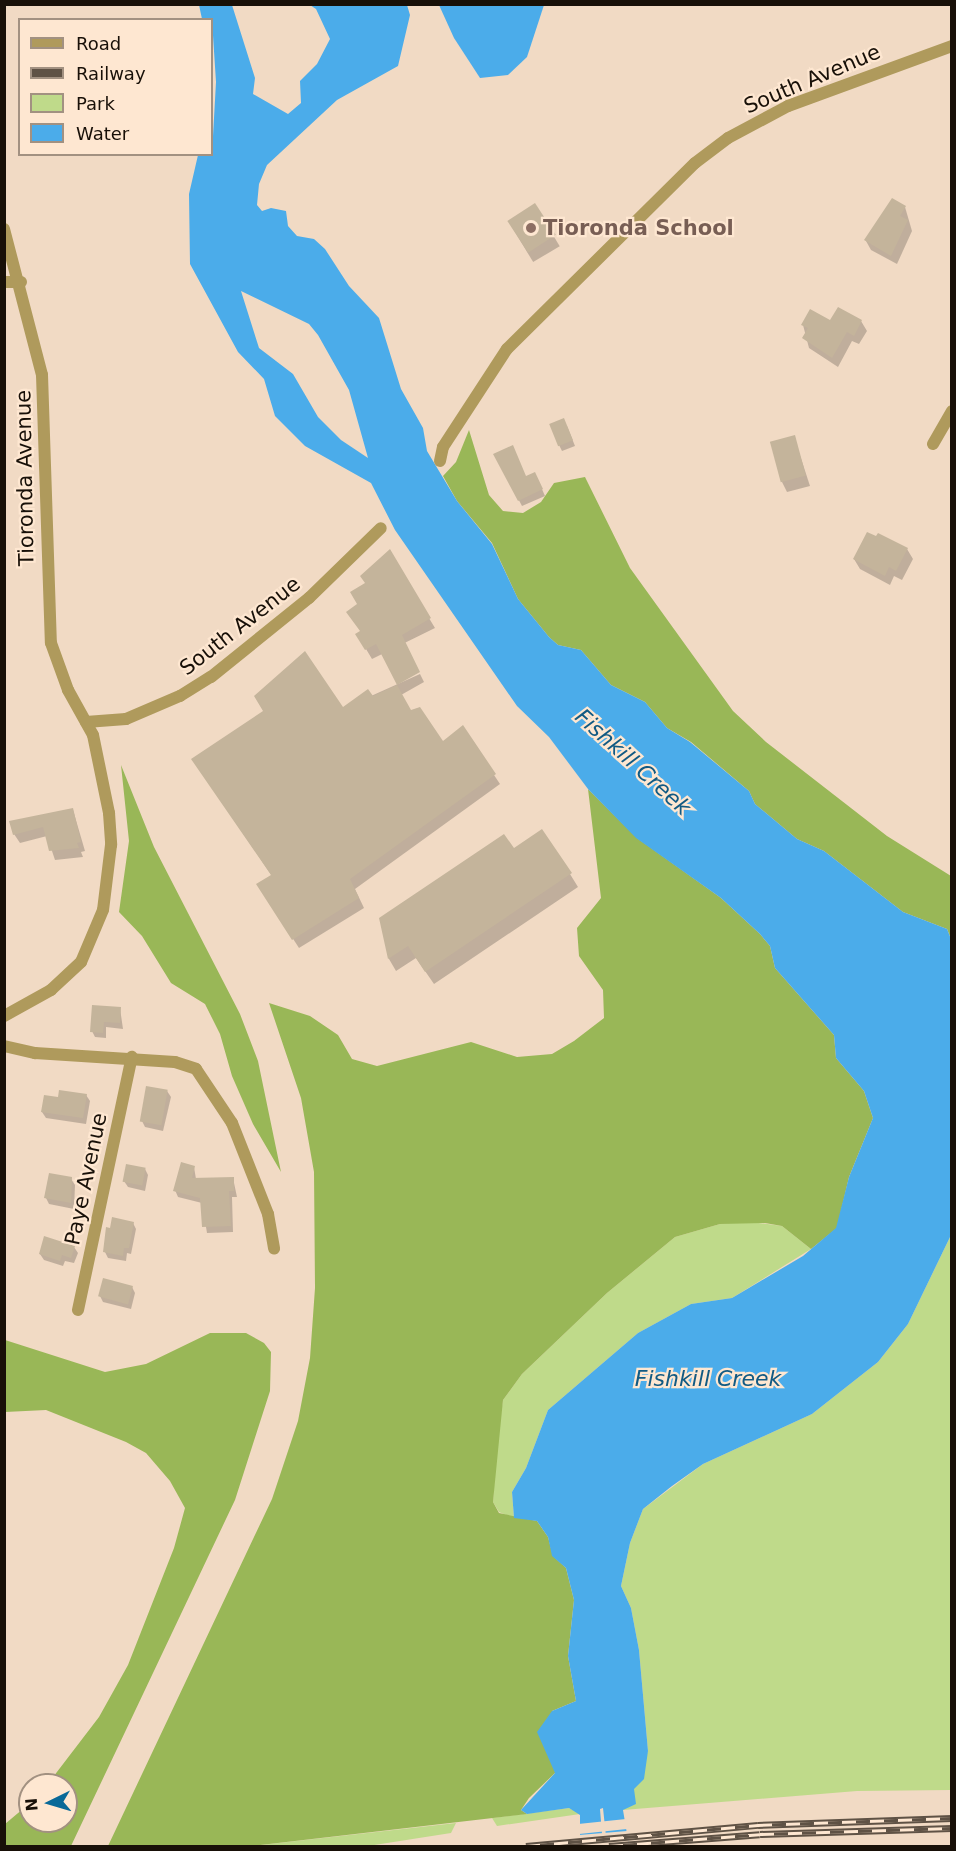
<!DOCTYPE html>
<html>
<head>
<meta charset="utf-8">
<style>
	body { margin:0 }
	#map { position:relative; width:956px; height:1851px; overflow:hidden; background:#f1dac4; font-family:"DejaVu Sans",sans-serif }
	div>[style] { position:absolute }
	[style*='--x'] { left:calc(var(--x)*1px); top:calc(var(--y)*1px); width:calc(var(--w)*1px); rotate:calc(var(--a)*1deg) }
	.green>* { inset:0; background:#bfda8a }
	.forest>* { inset:0; background:#99b757 }
	.water>* { inset:0; background:#4bacea }
	.pier>* { inset:0; background:#f1dac4; transform-origin:0 0 }
	.shadow>* { inset:0; background:#0003; transform-origin:0 0 }
	.building>* { inset:0; background:#c4b49b; transform-origin:0 0 }
	.minor>* { height:12px; margin:-6px; padding:0 6px; transform-origin:6px; border-radius:6px; background:#af9a5c }
	.rail>* { height:7px; margin-top:-3.5px; transform-origin:0; background:repeating-linear-gradient(90deg,#fee7d1 0 14px,#5f5245 0 28px); box-sizing:border-box; border-block:2px solid #5f5245 }
	.dots>* { width:16px; height:16px; translate:-50% -50%; box-sizing:border-box; border:3px solid #fee7d1; border-radius:50% }
	span { translate:-50% -50%; white-space:nowrap; text-align:center; line-height:1.15; -webkit-text-stroke:4.5px #fee7d1; paint-order:stroke }
	.street-label { font-size:21px; color:#181008 }
	.education-label { font-size:21px; color:#785e54; font-weight:700 }
	.left { translate:0 -50%; text-align:left }
	.water-label { font-size:22px; color:#125a83; font-style:italic }
	.frame { position:absolute; inset:0; border:6px solid #181008; pointer-events:none }
	.legend { position:absolute; left:18px; top:18px; width:195px; height:138px; box-sizing:border-box; background:#fee7d1; border:2px solid #a29181; margin:0; padding:8px 10px; list-style:none; font-size:18px; color:#181008 }
	.legend li { display:flex; align-items:center; gap:12px; height:30px }
	.legend b { width:30px; border:2px solid #a29181 }
	.north { position:absolute; left:18px; top:1773px; width:60px; height:60px; box-sizing:border-box; background:#fee7d1; border:2px solid #a29181; border-radius:50%; rotate:265deg; font-size:16px; font-weight:700; line-height:24px; text-align:center; color:#181008 }
	.north::after { content:''; display:block; margin:auto; width:21px; height:27px; background:#096998; clip-path:polygon(50% 0,100% 100%,50% 72%,0 100%) }
</style>
</head>
<body>
<div id="map">
	<div class="green">
		<i style="clip-path:polygon(744px 1221px,782px 1226px,811px 1249px,732px 1298px,691px 1304px,638px 1333px,548px 1410px,526px 1468px,512px 1492px,514px 1518px,499px 1512px,493px 1502px,497px 1438px,503px 1400px,522px 1374px,607px 1293px,675px 1237px,720px 1224px)"></i>
		<i style="clip-path:polygon(951px 1235px,951px 1790px,857px 1791px,623px 1810px,648px 1751px,639px 1650px,631px 1608px,621px 1586px,630px 1543px,643px 1509px,703px 1464px,812px 1414px,878px 1362px,908px 1324px)"></i>
		<i style="clip-path:polygon(569px 1808px,580px 1814px,497px 1826px,492px 1818px)"></i>
		<i style="clip-path:polygon(456px 1823px,451px 1833px,368px 1846px,252px 1846px)"></i>
	</div>
	<div class="forest">
		<i style="clip-path:polygon(469px 430px,489px 495px,503px 511px,523px 513px,541px 502px,554px 483px,585px 477px,630px 568px,733px 711px,766px 742px,887px 836px,951px 876px,951px 939px,947px 929px,903px 912px,824px 851px,797px 839px,755px 804px,749px 791px,691px 742px,667px 728px,645px 702px,611px 685px,581px 650px,558px 645px,549px 637px,518px 599px,492px 543px,457px 501px,443px 476px,456px 462px)"></i>
		<i style="clip-path:polygon(121px 765px,154px 847px,240px 1014px,258px 1061px,281px 1172px,253px 1124px,232px 1076px,220px 1034px,205px 1004px,171px 983px,142px 936px,119px 912px,129px 841px)"></i>
		<i style="clip-path:polygon(588px 789px,637px 838px,721px 898px,760px 934px,770px 946px,775px 968px,834px 1035px,836px 1058px,864px 1091px,873px 1118px,849px 1177px,837px 1228px,811px 1249px,782px 1226px,765px 1223px,720px 1224px,675px 1237px,607px 1293px,522px 1374px,503px 1400px,493px 1502px,499px 1513px,537px 1521px,548px 1537px,553px 1556px,566px 1568px,574px 1600px,568px 1656px,576px 1701px,552px 1711px,555px 1773px,529px 1798px,521px 1810px,527px 1814px,252px 1846px,108px 1846px,272px 1499px,298px 1421px,310px 1358px,315px 1288px,314px 1172px,301px 1098px,269px 1003px,310px 1016px,338px 1035px,352px 1059px,377px 1066px,471px 1042px,517px 1057px,552px 1054px,574px 1041px,604px 1018px,603px 990px,579px 956px,577px 928px,601px 898px)"></i>
		<i style="clip-path:polygon(210px 1333px,246px 1333px,264px 1343px,271px 1352px,270px 1391px,235px 1500px,71px 1846px,5px 1846px,5px 1824px,30px 1803px,30px 1821px,66px 1821px,66px 1785px,47px 1785px,99px 1717px,128px 1665px,174px 1548px,185px 1508px,170px 1481px,146px 1453px,126px 1442px,46px 1410px,5px 1412px,5px 1340px,105px 1372px,146px 1364px)"></i>
	</div>
	<div class="water">
		<i style="clip-path:polygon(evenodd,199px 5px,232px 5px,255px 78px,253px 94px,288px 114px,301px 103px,300px 81px,317px 64px,330px 39px,316px 9px,310px 5px,407px 5px,410px 15px,398px 66px,337px 100px,267px 165px,259px 184px,257px 205px,262px 211px,271px 208px,286px 211px,288px 226px,297px 236px,314px 239px,325px 249px,349px 286px,379px 318px,401px 389px,423px 428px,427px 451px,457px 501px,492px 544px,518px 599px,549px 637px,558px 645px,581px 650px,611px 685px,645px 702px,667px 728px,690px 742px,749px 791px,755px 804px,797px 839px,824px 851px,903px 912px,947px 929px,951px 939px,951px 1235px,908px 1324px,878px 1362px,812px 1414px,703px 1464px,672px 1486px,643px 1509px,630px 1543px,621px 1586px,631px 1608px,639px 1650px,648px 1751px,644px 1779px,634px 1789px,636px 1804px,623px 1810px,629px 1846px,607px 1846px,603px 1808px,600px 1809px,603px 1846px,580px 1846px,580px 1815px,569px 1808px,527px 1814px,521px 1810px,555px 1773px,537px 1732px,552px 1711px,576px 1701px,568px 1656px,574px 1600px,566px 1568px,552px 1556px,548px 1537px,537px 1521px,514px 1518px,512px 1492px,526px 1468px,548px 1410px,638px 1333px,691px 1304px,732px 1298px,803px 1256px,836px 1228px,849px 1177px,873px 1118px,864px 1091px,836px 1058px,834px 1035px,775px 968px,770px 946px,760px 934px,721px 898px,636px 838px,588px 789px,549px 737px,517px 706px,395px 530px,371px 483px,305px 446px,275px 416px,264px 379px,238px 352px,190px 264px,189px 194px,198px 155px,212px 154px,216px 82px,212px 20px,202px 19px,199px 5px,241px 291px,309px 324px,318px 335px,349px 390px,368px 458px,341px 440px,318px 417px,293px 374px,259px 348px,241px 291px)"></i>
		<i style="clip-path:polygon(439px 5px,544px 5px,527px 57px,508px 75px,480px 78px,454px 38px)"></i>
	</div>
	<div class="pier">
		<i style="left:626px;top:1819px;width:10px;height:48px;rotate:84deg"></i>
		<i style="clip-path:polygon(627px 1831px,629px 1846px,580px 1846px,579px 1835px)"></i>
	</div>
	<div class="shadow">
		<i style="left:535px;top:205px;width:48px;height:31px;rotate:59deg"></i>
		<i style="clip-path:polygon(905px 207px,912px 231px,897px 264px,871px 250px,866px 241px)"></i>
		<i style="clip-path:polygon(838px 309px,861px 321px,867px 331px,859px 344px,852px 341px,838px 367px,809px 348px,803px 325px,830px 322px)"></i>
		<i style="clip-path:polygon(567px 426px,575px 446px,562px 451px,559px 445px)"></i>
		<i style="clip-path:polygon(794px 437px,810px 486px,787px 492px,782px 482px)"></i>
		<i style="clip-path:polygon(495px 455px,526px 478px,538px 480px,545px 496px,522px 506px)"></i>
		<i style="clip-path:polygon(907px 549px,913px 559px,902px 580px,894px 576px,890px 585px,860px 569px,854px 559px)"></i>
		<i style="clip-path:polygon(389px 552px,435px 628px,372px 659px,357px 634px,361px 632px,359px 605px,366px 583px)"></i>
		<i style="clip-path:polygon(420px 674px,424px 682px,401px 695px,410px 711px,442px 744px,494px 775px,500px 784px,355px 889px,364px 908px,299px 948px,264px 894px,272px 876px,193px 760px,265px 712px,342px 709px)"></i>
		<i style="clip-path:polygon(73px 810px,85px 851px,81px 852px,83px 857px,55px 860px,47px 836px,20px 843px,14px 834px)"></i>
		<i style="clip-path:polygon(513px 850px,570px 874px,578px 887px,434px 984px,416px 958px,396px 971px,389px 959px,380px 919px)"></i>
		<i style="clip-path:polygon(120px 1008px,123px 1029px,106px 1027px,106px 1038px,95px 1037px,92px 1031px)"></i>
		<i style="clip-path:polygon(167px 1091px,171px 1097px,163px 1131px,145px 1127px,142px 1121px)"></i>
		<i style="clip-path:polygon(86px 1095px,90px 1101px,86px 1124px,46px 1118px,42px 1112px,59px 1099px)"></i>
		<i style="clip-path:polygon(194px 1167px,196px 1179px,233px 1178px,237px 1197px,232px 1197px,233px 1232px,207px 1233px,202px 1203px,178px 1197px,175px 1190px)"></i>
		<i style="clip-path:polygon(145px 1169px,148px 1175px,145px 1191px,128px 1187px,124px 1181px)"></i>
		<i style="clip-path:polygon(71px 1179px,75px 1185px,74px 1209px,49px 1204px,46px 1198px)"></i>
		<i style="clip-path:polygon(133px 1223px,136px 1229px,131px 1254px,127px 1253px,126px 1261px,108px 1258px,105px 1252px)"></i>
		<i style="clip-path:polygon(74px 1247px,78px 1253px,74px 1263px,65px 1261px,63px 1266px,44px 1260px,40px 1254px)"></i>
		<i style="clip-path:polygon(132px 1287px,135px 1293px,131px 1309px,103px 1302px,100px 1296px)"></i>
	</div>
	<div class="building">
		<i style="clip-path:polygon(892px 198px,906px 206px,900px 216px,908px 220px,891px 256px,864px 240px)"></i>
		<i style="left:535px;top:203px;width:38px;height:33px;rotate:57deg"></i>
		<i style="clip-path:polygon(838px 307px,862px 320px,854px 336px,847px 332px,832px 358px,802px 338px,808px 328px,801px 325px,810px 309px,830px 320px)"></i>
		<i style="left:564px;top:418px;width:24px;height:16px;rotate:68deg"></i>
		<i style="left:795px;top:435px;width:42px;height:26px;rotate:75deg"></i>
		<i style="clip-path:polygon(513px 445px,526px 476px,535px 472px,543px 489px,518px 501px,493px 454px)"></i>
		<i style="clip-path:polygon(867px 532px,876px 536px,878px 533px,908px 548px,896px 571px,889px 567px,885px 576px,853px 559px)"></i>
		<i style="clip-path:polygon(390px 549px,431px 618px,402px 635px,420px 672px,397px 685px,376px 644px,365px 650px,355px 634px,360px 631px,346px 612px,357px 604px,350px 592px,365px 583px,360px 576px)"></i>
		<i style="clip-path:polygon(305px 651px,343px 707px,368px 689px,373px 696px,397px 685px,411px 710px,420px 707px,443px 741px,463px 725px,496px 774px,350px 879px,359px 898px,292px 940px,256px 884px,271px 875px,191px 759px,263px 711px,254px 696px)"></i>
		<i style="clip-path:polygon(73px 808px,81px 842px,77px 843px,79px 848px,49px 851px,43px 827px,13px 835px,9px 821px)"></i>
		<i style="clip-path:polygon(542px 829px,572px 873px,425px 972px,408px 946px,388px 959px,379px 918px,504px 834px,514px 848px)"></i>
		<i style="clip-path:polygon(92px 1005px,121px 1007px,120px 1023px,104px 1022px,103px 1033px,90px 1032px)"></i>
		<i style="left:146px;top:1086px;width:22px;height:36px;rotate:10deg"></i>
		<i style="clip-path:polygon(59px 1090px,87px 1094px,83px 1118px,41px 1112px,44px 1095px,58px 1097px)"></i>
		<i style="clip-path:polygon(181px 1162px,195px 1166px,192px 1178px,234px 1177px,234px 1191px,229px 1191px,231px 1226px,202px 1227px,200px 1198px,173px 1191px)"></i>
		<i style="left:126px;top:1164px;width:20px;height:18px;rotate:11deg"></i>
		<i style="clip-path:polygon(49px 1173px,72px 1177px,71px 1203px,44px 1198px)"></i>
		<i style="clip-path:polygon(112px 1217px,134px 1222px,129px 1248px,124px 1248px,123px 1256px,103px 1252px,106px 1227px,110px 1228px)"></i>
		<i style="clip-path:polygon(44px 1236px,75px 1246px,71px 1258px,62px 1255px,60px 1261px,39px 1254px)"></i>
		<i style="left:103px;top:1278px;width:31px;height:19px;rotate:15deg"></i>
	</div>
	<div class="minor">
		<i style="--x:4;--y:229;--w:151;--a:75.4"></i>
		<i style="--x:42;--y:375;--w:268;--a:88.1"></i>
		<i style="--x:51;--y:643;--w:50;--a:70.1"></i>
		<i style="--x:68;--y:690;--w:51;--a:60.9"></i>
		<i style="--x:93;--y:735;--w:80;--a:78.4"></i>
		<i style="--x:109;--y:813;--w:32;--a:86"></i>
		<i style="--x:111;--y:845;--w:65;--a:97"></i>
		<i style="--x:103;--y:910;--w:56;--a:112.9"></i>
		<i style="--x:81;--y:962;--w:41;--a:137"></i>
		<i style="--x:51;--y:990;--w:54;--a:151"></i>
		<i style="--x:4;--y:282;--w:17;--a:0"></i>
		<i style="--x:933;--y:444;--w:38;--a:-60"></i>
		<i style="--x:440;--y:461;--w:14;--a:-78"></i>
		<i style="--x:443;--y:447;--w:117;--a:-56.9"></i>
		<i style="--x:507;--y:349;--w:264;--a:-44.7"></i>
		<i style="--x:695;--y:163;--w:41;--a:-37.1"></i>
		<i style="--x:728;--y:138;--w:68;--a:-28.1"></i>
		<i style="--x:788;--y:106;--w:175;--a:-20.1"></i>
		<i style="--x:86;--y:722;--w:40;--a:-4.3"></i>
		<i style="--x:126;--y:719;--w:59;--a:-23.1"></i>
		<i style="--x:180;--y:696;--w:36;--a:-32"></i>
		<i style="--x:211;--y:677;--w:126;--a:-38.9"></i>
		<i style="--x:309;--y:598;--w:100;--a:-44.2"></i>
		<i style="--x:4;--y:1046;--w:32;--a:13"></i>
		<i style="--x:35;--y:1053;--w:140;--a:3.7"></i>
		<i style="--x:175;--y:1062;--w:22;--a:18"></i>
		<i style="--x:196;--y:1069;--w:65;--a:56.3"></i>
		<i style="--x:232;--y:1123;--w:98;--a:68.4"></i>
		<i style="--x:268;--y:1214;--w:35;--a:80"></i>
		<i style="--x:78;--y:1310;--w:259;--a:-78"></i>
	</div>
	<div class="rail">
		<i style="--x:526;--y:1846;--w:233;--a:-5.2"></i>
		<i style="--x:758;--y:1825;--w:194;--a:-2.1"></i>
		<i style="--x:609;--y:1846;--w:151;--a:-4.5"></i>
		<i style="--x:760;--y:1834;--w:192;--a:-1.8"></i>
	</div>
	<div class="dots">
		<i style="left:531px;top:228px;background:#8d6e63"></i>
	</div>
	<div class="street-label">
		<span style="left:812px;top:79px;rotate:-23deg">South Avenue</span>
		<span style="left:25px;top:478px;rotate:-91deg">Tioronda Avenue</span>
		<span style="left:240px;top:626px;rotate:-38deg">South Avenue</span>
		<span style="left:86px;top:1179px;rotate:-78deg">Paye Avenue</span>
	</div>
	<div class="education-label">
		<span class="left" style="left:543px;top:228px">Tioronda School</span>
	</div>
	<div class="water-label">
		<span style="left:633px;top:762px;rotate:42deg">Fishkill Creek</span>
		<span style="left:708px;top:1379px">Fishkill Creek</span>
	</div>
	<div class="frame"></div>
	<ul class="legend">
	<li><b style="height:8px;background:#af9a5c"></b>Road</li>
	<li><b style="height:8px;background:#5f5245"></b>Railway</li>
	<li><b style="height:16px;background:#bfda8a"></b>Park</li>
	<li><b style="height:16px;background:#4bacea"></b>Water</li>
	</ul>
	<div class="north">N</div>
</div>
</body>
</html>
